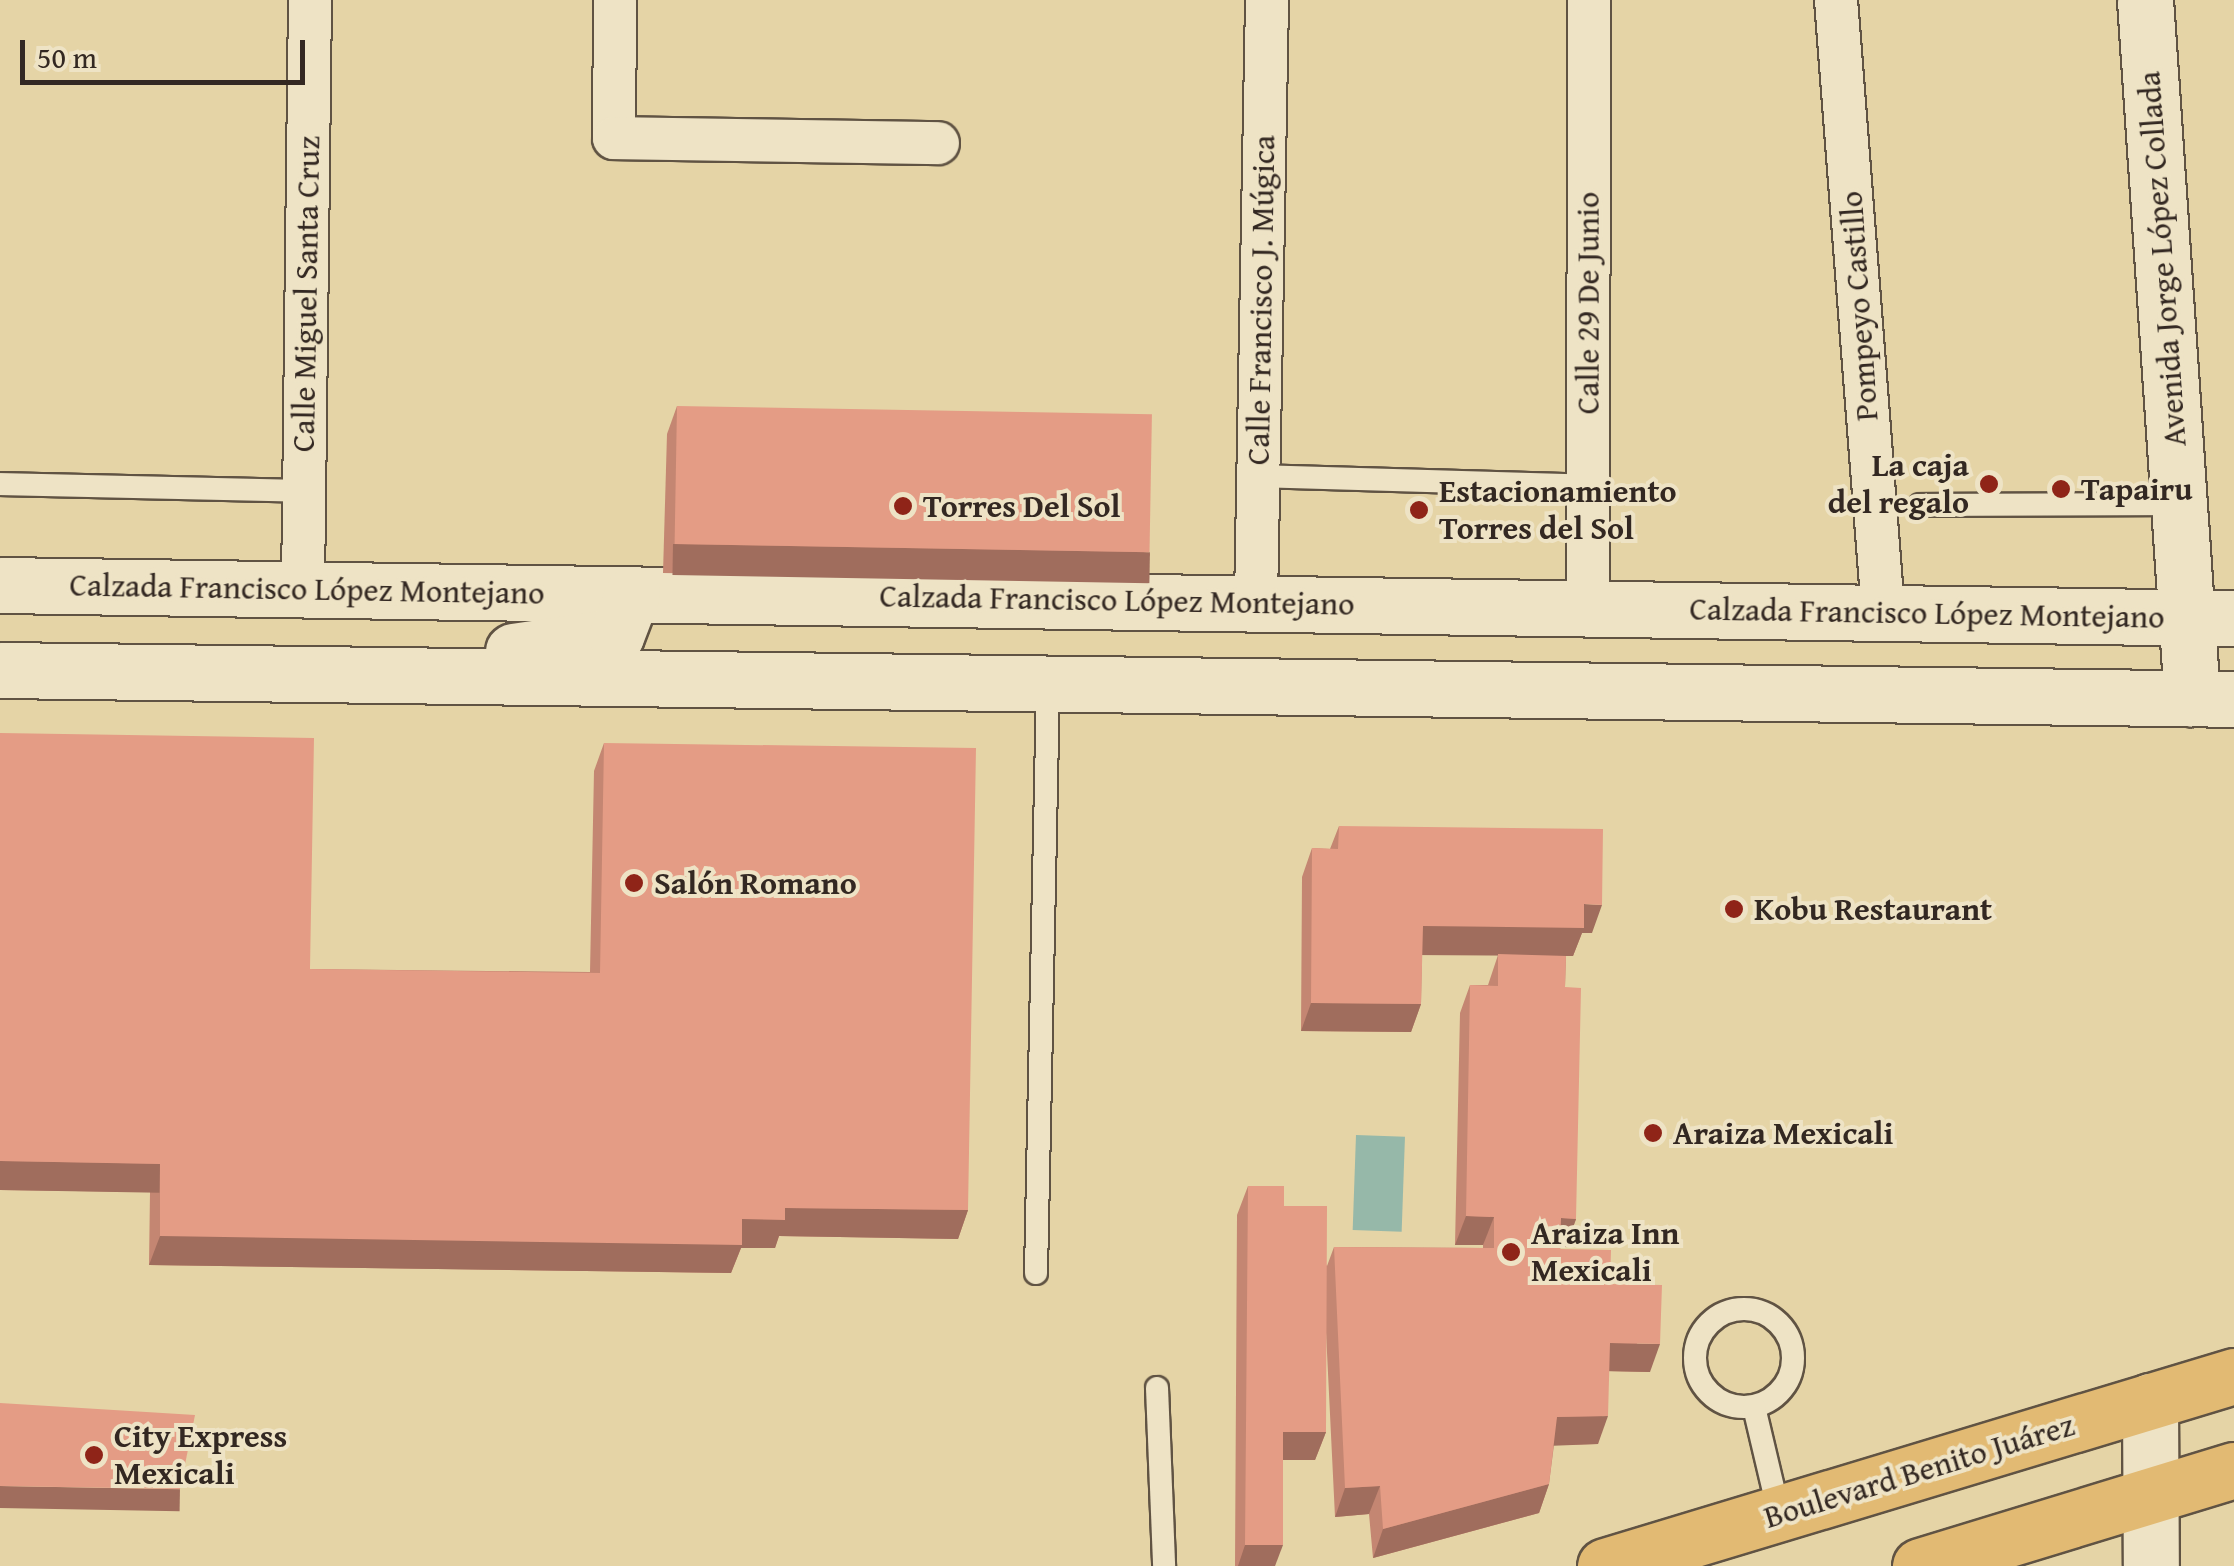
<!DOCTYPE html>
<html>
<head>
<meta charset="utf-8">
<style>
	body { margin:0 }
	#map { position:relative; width:2234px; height:1566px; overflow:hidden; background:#e5d4a6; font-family:"Gentium Book Plus",serif }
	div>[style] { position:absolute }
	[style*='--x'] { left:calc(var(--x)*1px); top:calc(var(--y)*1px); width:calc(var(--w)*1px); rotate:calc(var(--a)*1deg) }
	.water>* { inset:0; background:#96b8a9; transform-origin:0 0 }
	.roads { filter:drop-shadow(2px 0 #605343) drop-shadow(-2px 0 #605343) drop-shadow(0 2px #605343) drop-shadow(0 -2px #605343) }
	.service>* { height:22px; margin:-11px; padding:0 11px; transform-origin:11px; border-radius:11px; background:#eee3c5 }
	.service>.ring { margin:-11px; padding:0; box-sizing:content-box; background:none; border:22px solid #eee3c5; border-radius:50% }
	.minor>* { height:42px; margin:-21px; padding:0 21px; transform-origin:21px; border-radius:21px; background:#eee3c5 }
	.tertiary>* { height:55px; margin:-27.5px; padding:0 27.5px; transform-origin:27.5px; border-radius:27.5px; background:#eee3c5 }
	.secondary>* { height:55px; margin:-27.5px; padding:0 27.5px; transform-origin:27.5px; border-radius:27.5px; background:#eee3c5 }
	.primary>* { height:55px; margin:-27.5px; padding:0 27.5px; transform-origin:27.5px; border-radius:27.5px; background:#e2ba73 }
	.wall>* { inset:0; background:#c48672 }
	.shaded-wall>* { inset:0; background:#a06d5d; transform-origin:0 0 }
	.building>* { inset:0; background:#e49c85; transform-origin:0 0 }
	.dots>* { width:28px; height:28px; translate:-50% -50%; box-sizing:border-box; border:5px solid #eee3c5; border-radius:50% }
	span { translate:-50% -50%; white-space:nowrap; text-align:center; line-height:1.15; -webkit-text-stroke:8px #eee3c5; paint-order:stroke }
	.street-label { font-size:32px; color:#332822 }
	.poi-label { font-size:32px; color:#332822; font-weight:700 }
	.right { translate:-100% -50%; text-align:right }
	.left { translate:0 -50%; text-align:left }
	.scale { position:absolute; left:20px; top:40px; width:285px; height:45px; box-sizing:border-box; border:5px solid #332822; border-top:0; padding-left:12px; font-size:30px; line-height:35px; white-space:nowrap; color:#332822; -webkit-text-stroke:8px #eee3c5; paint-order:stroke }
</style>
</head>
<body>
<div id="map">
	<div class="water">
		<i style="left:1356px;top:1135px;width:49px;height:95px;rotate:2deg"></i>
	</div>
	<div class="roads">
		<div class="service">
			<i style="--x:1258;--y:476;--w:330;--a:1.7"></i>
			<i style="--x:0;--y:484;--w:303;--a:1.3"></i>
			<i style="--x:1920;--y:505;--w:259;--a:-0.2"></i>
			<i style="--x:1036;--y:1273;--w:589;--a:-88.83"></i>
			<i class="ring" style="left:1695px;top:1309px;width:76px;height:76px"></i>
			<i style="--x:1157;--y:1388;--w:178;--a:87.7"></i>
			<i style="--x:1754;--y:1407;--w:109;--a:76.7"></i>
		</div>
		<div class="minor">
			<i style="--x:615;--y:0;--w:138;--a:90.4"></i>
			<i style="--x:614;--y:138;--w:324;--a:0.9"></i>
			<i style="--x:1836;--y:0;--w:613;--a:85.6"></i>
			<i style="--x:303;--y:588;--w:588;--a:-89.32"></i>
			<i style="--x:1256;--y:601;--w:601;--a:-88.95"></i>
			<i style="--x:1588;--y:606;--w:606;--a:-89.91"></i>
		</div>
		<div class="tertiary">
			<i style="--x:2145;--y:0;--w:700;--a:86.15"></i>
			<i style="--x:2150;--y:1401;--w:165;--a:89.7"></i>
		</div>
		<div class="secondary">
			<i style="--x:0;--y:585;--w:2234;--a:0.85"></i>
			<i style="--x:513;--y:651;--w:104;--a:-8.3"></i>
			<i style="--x:616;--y:636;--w:45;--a:-69.1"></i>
			<i style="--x:0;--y:670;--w:2234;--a:0.74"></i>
		</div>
		<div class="primary">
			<i style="--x:1605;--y:1566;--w:657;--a:-16.81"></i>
			<i style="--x:1920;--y:1566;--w:328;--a:-17"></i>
		</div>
	</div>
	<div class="wall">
		<i style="clip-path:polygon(677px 406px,1150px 554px,1139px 582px,663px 573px,667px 434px)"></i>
		<i style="clip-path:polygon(0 733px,310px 969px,590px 972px,594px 771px,604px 743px,968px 1210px,958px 1239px,779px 1236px,775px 1248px,741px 1248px,731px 1273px,149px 1265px,150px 1192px,0 1190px)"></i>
		<i style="clip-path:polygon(1339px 826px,1592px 933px,1582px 933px,1573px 956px,1566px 956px,1565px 987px,1576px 1219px,1566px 1247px,1561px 1247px,1560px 1249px,1610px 1284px,1650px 1372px,1609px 1371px,1598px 1444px,1554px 1445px,1549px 1484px,1539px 1513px,1373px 1558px,1369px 1514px,1335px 1517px,1326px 1332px,1326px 1432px,1315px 1460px,1283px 1460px,1275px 1566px,1235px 1566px,1237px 1215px,1248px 1186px,1284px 1206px,1327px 1266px,1334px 1247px,1483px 1248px,1483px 1245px,1455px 1245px,1460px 1013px,1470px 985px,1488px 985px,1498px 955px,1422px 955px,1421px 1004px,1411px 1032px,1301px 1031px,1302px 877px,1312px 848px,1330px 849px)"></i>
	</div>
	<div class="shaded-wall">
		<i style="left:673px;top:544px;width:477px;height:31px;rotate:1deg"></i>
		<i style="clip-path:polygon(1584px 904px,1602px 905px,1592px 933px,1582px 933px,1573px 956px,1412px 955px,1423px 926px)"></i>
		<i style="clip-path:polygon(1311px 1003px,1421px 1004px,1411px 1032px,1301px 1031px)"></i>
		<i style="left:0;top:1161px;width:160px;height:29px;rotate:1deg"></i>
		<i style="clip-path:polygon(785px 1208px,968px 1210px,958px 1239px,779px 1236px,775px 1248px,741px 1248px,731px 1273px,149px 1265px,160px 1236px,742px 1219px)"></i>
		<i style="clip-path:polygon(1466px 1216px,1494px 1217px,1483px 1245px,1455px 1245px)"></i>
		<i style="clip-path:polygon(1561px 1218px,1576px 1219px,1566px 1247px,1551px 1246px)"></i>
		<i style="clip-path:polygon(1610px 1343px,1660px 1344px,1650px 1372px,1600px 1371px)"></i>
		<i style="clip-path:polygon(1608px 1416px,1598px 1444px,1547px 1446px,1557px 1417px)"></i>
		<i style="clip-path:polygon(1283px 1432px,1326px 1432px,1315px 1460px,1273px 1460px)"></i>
		<i style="clip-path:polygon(1549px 1484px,1539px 1513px,1373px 1558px,1383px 1529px)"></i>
		<i style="left:0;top:1486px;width:180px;height:22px;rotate:1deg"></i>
		<i style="clip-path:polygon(1380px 1486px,1369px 1514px,1335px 1517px,1345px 1488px)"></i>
		<i style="clip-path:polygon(1245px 1545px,1283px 1545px,1275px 1566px,1238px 1566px)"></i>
	</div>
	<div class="building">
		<i style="left:677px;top:406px;width:475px;height:138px;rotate:1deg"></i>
		<i style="clip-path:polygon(0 733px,314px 738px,310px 969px,600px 973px,604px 743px,976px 748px,968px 1210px,785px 1208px,785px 1220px,742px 1219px,742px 1245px,160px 1236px,160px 1164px,0 1161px)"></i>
		<i style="clip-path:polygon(1339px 826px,1603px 829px,1602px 905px,1584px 904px,1584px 928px,1423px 926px,1421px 1004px,1311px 1003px,1312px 848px,1338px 849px)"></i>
		<i style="clip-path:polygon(1498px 954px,1566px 956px,1565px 987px,1581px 988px,1576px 1219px,1561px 1218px,1560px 1249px,1611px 1250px,1610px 1284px,1662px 1285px,1660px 1344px,1610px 1343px,1608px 1416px,1557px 1417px,1549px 1484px,1383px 1529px,1380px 1486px,1345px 1488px,1334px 1247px,1494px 1248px,1494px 1217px,1466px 1216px,1470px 985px,1498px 986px)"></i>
		<i style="clip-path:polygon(1248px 1186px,1284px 1186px,1284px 1206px,1327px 1206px,1326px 1432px,1283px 1432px,1283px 1545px,1245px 1545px)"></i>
		<i style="clip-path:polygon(0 1403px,195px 1415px,180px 1489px,0 1486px)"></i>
	</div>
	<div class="dots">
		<i style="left:1989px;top:484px;background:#8f2418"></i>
		<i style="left:2061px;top:489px;background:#8f2418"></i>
		<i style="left:903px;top:506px;background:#8f2418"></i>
		<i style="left:1419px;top:510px;background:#8f2418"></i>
		<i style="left:634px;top:883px;background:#8f2418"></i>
		<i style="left:1734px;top:909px;background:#8f2418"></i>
		<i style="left:1653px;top:1133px;background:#8f2418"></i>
		<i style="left:1511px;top:1252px;background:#8f2418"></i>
		<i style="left:94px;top:1455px;background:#8f2418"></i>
	</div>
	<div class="street-label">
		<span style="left:2162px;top:259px;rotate:-94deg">Avenida Jorge López Collada</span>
		<span style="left:306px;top:294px;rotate:-89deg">Calle Miguel Santa Cruz</span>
		<span style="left:1261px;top:300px;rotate:-89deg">Calle Francisco J. Múgica</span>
		<span style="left:1588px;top:303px;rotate:-90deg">Calle 29 De Junio</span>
		<span style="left:1859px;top:306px;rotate:-94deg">Pompeyo Castillo</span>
		<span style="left:307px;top:589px;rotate:1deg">Calzada Francisco López Montejano</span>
		<span style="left:1117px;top:600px;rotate:1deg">Calzada Francisco López Montejano</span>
		<span style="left:1927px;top:613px;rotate:1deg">Calzada Francisco López Montejano</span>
		<span style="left:1919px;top:1471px;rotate:-17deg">Boulevard Benito Juárez</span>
	</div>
	<div class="poi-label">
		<span class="right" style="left:1969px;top:484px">La caja<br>del regalo</span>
		<span class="left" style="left:2081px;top:489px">Tapairu</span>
		<span class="left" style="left:1439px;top:510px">Estacionamiento<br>Torres del Sol</span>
		<span class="left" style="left:923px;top:506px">Torres Del Sol</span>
		<span class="left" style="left:654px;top:883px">Salón Romano</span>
		<span class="left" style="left:1754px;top:909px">Kobu Restaurant</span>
		<span class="left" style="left:1673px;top:1133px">Araiza Mexicali</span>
		<span class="left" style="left:1531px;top:1252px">Araiza Inn<br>Mexicali</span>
		<span class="left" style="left:114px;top:1455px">City Express<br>Mexicali</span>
	</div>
	<div class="scale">50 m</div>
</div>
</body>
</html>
